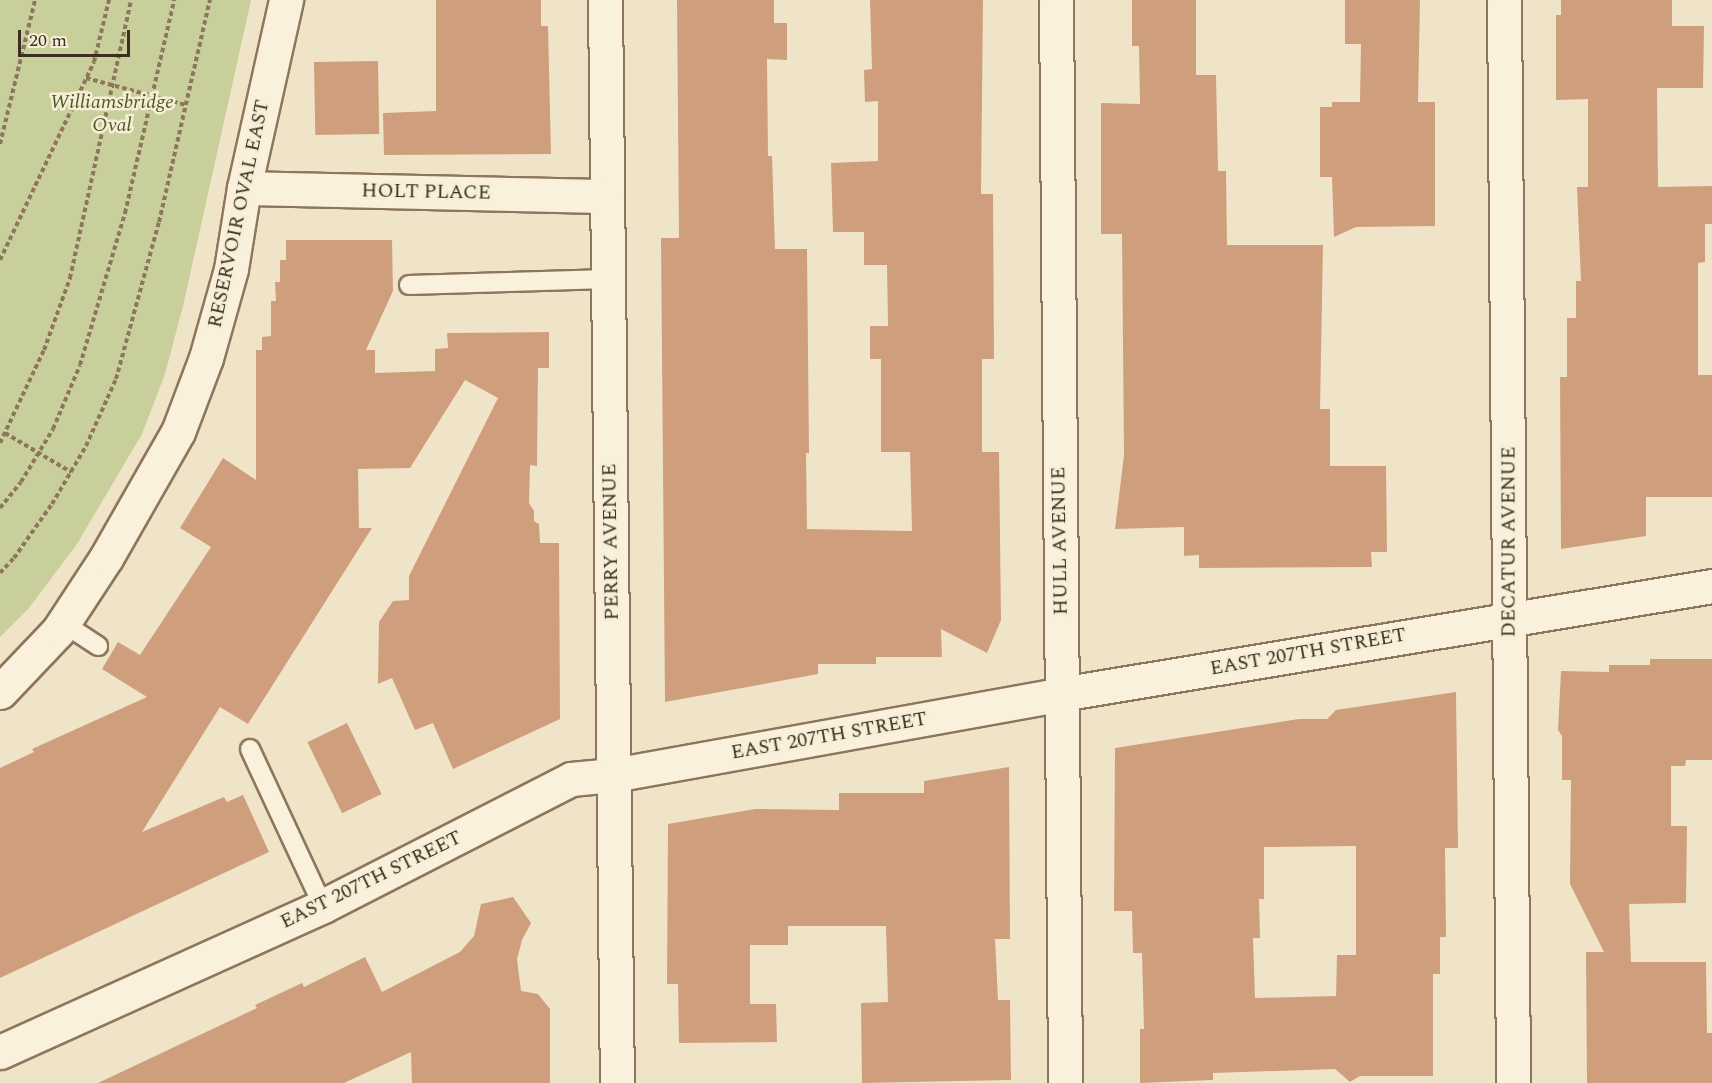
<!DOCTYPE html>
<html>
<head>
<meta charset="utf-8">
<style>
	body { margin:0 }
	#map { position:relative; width:1712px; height:1083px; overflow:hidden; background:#f0e4c8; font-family:Spectral,serif }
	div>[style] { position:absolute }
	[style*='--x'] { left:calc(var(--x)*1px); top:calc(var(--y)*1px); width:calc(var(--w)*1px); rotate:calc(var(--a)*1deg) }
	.green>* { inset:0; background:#c9cf9b }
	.building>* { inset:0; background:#cf9f7d; transform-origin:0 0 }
	.path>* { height:4px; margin-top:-2px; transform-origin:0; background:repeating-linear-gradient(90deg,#8d765c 0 4.5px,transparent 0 7.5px) }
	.roads { filter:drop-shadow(2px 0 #8d765c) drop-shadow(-2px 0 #8d765c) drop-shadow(0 2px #8d765c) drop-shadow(0 -2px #8d765c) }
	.lane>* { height:18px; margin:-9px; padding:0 9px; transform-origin:9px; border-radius:9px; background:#faf1dc }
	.street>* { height:33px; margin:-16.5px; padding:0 16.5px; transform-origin:16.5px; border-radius:16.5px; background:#faf1dc }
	span { translate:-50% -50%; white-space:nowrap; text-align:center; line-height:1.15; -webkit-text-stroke:5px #f7eed8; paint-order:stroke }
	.park-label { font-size:20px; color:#4d5a26; font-style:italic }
	.street-label { font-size:20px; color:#3d2e20 }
	.scale { position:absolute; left:18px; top:30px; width:112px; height:27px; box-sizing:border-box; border:3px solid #3d2e20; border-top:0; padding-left:8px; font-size:18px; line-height:21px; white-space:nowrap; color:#3d2e20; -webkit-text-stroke:4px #f7eed8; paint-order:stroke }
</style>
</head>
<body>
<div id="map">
	<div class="green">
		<i style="clip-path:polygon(0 0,251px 0,183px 306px,165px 374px,142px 434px,77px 544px,29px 608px,0 637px)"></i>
	</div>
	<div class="building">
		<i style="clip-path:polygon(436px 0,541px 0,541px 26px,548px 26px,551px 154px,384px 155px,383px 113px,436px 111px)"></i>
		<i style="clip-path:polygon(677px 0,774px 0,774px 23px,787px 23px,787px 60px,767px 59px,768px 156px,772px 156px,775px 249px,807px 249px,809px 453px,806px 453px,807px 529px,912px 531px,910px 452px,881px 452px,881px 359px,870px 359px,870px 326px,888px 326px,887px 265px,864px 265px,864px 232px,833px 232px,831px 163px,878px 161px,878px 101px,865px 102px,864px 70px,872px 69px,870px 0,983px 0,981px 194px,993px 194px,994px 359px,982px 359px,982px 452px,999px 452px,1001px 620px,987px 653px,941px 629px,942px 657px,876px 657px,876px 664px,818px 664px,818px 674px,665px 702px,661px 238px,679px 238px)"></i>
		<i style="clip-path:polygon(1132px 0,1196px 0,1196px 75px,1216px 75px,1218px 171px,1226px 171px,1227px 245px,1323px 245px,1320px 409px,1330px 409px,1330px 466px,1386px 466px,1387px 552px,1371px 552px,1372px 567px,1199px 568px,1199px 555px,1184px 556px,1184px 527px,1115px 529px,1124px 455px,1122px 234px,1101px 234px,1101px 103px,1140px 104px,1139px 46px,1132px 46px)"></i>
		<i style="clip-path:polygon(1345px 0,1420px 0,1418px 102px,1435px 102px,1435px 226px,1356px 227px,1334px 237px,1332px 177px,1320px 177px,1320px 107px,1332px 107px,1332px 102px,1360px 102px,1361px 44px,1345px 44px)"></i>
		<i style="clip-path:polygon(1561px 0,1672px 0,1672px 26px,1704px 26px,1703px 88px,1657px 88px,1658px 187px,1712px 186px,1712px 224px,1705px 224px,1705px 262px,1698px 263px,1698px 375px,1712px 375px,1712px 497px,1646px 497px,1646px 536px,1561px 549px,1560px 377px,1567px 377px,1567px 318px,1576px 318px,1576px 281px,1581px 281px,1577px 187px,1588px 187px,1588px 99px,1556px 100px,1556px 15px,1561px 15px)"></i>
		<i style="left:378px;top:61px;width:73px;height:64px;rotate:89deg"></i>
		<i style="clip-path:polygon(286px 240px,392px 240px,393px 291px,366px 350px,375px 350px,375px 373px,435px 371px,435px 349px,448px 348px,447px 333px,549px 332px,549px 368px,538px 368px,537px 466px,530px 465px,529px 503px,534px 511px,534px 521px,539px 524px,540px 543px,559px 543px,560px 719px,453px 769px,433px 723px,415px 730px,392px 678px,378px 684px,379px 622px,393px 601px,409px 600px,409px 576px,498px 398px,465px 380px,410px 468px,358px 469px,359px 528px,372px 528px,248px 724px,220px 707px,142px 832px,224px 797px,227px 802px,243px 795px,269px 852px,0 978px,0 768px,34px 752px,32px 749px,147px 697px,102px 669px,118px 642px,140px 655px,211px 547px,180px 528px,223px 458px,256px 480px,256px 350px,262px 350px,262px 337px,271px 336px,271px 301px,276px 301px,275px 282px,280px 282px,280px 260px,286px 260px)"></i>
		<i style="clip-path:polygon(1650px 659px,1712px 659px,1712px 760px,1686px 760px,1685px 766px,1671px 766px,1671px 826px,1687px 826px,1686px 903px,1629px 904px,1631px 962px,1706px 962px,1707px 1033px,1712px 1033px,1712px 1083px,1587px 1083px,1586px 952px,1604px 952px,1570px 884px,1571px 780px,1562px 780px,1562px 736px,1558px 730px,1561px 671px,1609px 672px,1609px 665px,1650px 665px)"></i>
		<i style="clip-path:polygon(evenodd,1456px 692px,1458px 848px,1445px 848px,1446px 937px,1440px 937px,1440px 974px,1433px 974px,1433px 1076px,1360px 1076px,1350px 1082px,1335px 1069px,1213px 1073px,1213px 1080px,1140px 1083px,1140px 1029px,1144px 1029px,1142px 953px,1133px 953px,1132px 911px,1114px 911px,1115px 748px,1299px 719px,1327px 719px,1336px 710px,1456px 692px,1356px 846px,1356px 955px,1337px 955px,1336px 996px,1255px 998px,1253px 938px,1260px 938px,1259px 899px,1264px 899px,1264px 847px,1356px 846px)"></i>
		<i style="left:347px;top:723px;width:79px;height:44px;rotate:64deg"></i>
		<i style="clip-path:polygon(1009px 767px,1010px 939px,995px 939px,998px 1000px,1010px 1000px,1011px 1080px,862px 1083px,861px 1003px,888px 1002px,886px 926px,788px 926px,788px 945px,750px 945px,750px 1004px,776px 1004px,777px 1042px,679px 1043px,678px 984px,667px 984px,668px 824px,755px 809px,839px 810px,839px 793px,924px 793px,924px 781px)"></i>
		<i style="clip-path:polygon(513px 897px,531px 923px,522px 940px,517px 959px,521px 991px,538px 994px,550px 1009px,550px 1083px,412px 1083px,411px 1052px,344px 1083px,98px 1083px,257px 1008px,255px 1005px,302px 983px,304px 987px,365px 957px,382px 992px,460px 952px,474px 936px,481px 904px)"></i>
	</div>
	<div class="path">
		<i style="--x:86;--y:78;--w:104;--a:15.1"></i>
		<i style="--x:0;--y:144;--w:148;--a:-76.3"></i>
		<i style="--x:0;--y:260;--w:219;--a:-64.6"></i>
		<i style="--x:94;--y:62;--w:64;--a:-76.4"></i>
		<i style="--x:5;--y:433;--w:77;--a:30.6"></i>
		<i style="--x:0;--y:443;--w:103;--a:-64.7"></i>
		<i style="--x:44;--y:350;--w:77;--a:-70.1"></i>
		<i style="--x:70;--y:278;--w:285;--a:-77.6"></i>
		<i style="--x:0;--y:508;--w:33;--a:-51"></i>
		<i style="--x:21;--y:482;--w:62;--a:-58.9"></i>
		<i style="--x:53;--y:429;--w:69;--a:-67.1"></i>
		<i style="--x:80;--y:365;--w:159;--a:-73.5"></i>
		<i style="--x:125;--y:213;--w:219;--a:-77"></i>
		<i style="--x:0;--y:573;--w:21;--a:-47"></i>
		<i style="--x:14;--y:558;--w:66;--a:-54.9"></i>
		<i style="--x:52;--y:504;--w:67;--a:-59.6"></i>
		<i style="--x:86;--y:446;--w:73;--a:-65.9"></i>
		<i style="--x:116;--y:379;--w:163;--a:-74.7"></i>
		<i style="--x:159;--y:222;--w:228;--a:-77.1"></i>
	</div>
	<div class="roads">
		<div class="lane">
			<i style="--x:409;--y:285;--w:199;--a:-1.7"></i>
			<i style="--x:63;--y:623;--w:42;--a:33.3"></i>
			<i style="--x:250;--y:749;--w:173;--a:65.1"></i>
		</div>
		<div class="street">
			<i style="--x:605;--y:0;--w:1083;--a:89.37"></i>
			<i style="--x:1056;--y:0;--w:1083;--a:89.52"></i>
			<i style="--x:1504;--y:0;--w:1083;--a:89.52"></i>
			<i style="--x:244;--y:188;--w:363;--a:1.3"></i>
			<i style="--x:0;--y:692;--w:84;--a:-46.4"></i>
			<i style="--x:58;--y:631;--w:87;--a:-56.7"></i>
			<i style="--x:106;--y:558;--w:145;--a:-60.3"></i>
			<i style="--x:178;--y:432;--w:79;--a:-69.3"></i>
			<i style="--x:206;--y:358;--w:92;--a:-74.3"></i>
			<i style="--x:231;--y:269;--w:82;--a:-80.9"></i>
			<i style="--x:244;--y:188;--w:193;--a:-77.4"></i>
			<i style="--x:0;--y:1052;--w:354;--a:-24.3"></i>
			<i style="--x:323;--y:906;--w:279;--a:-27.1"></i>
			<i style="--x:571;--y:779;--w:42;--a:-5.4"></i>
			<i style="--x:613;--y:775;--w:455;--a:-10.2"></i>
			<i style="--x:1061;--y:694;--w:660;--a:-9.42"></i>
		</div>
	</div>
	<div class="park-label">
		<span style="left:112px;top:114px">Williamsbridge<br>Oval</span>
	</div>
	<div class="street-label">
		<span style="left:426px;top:192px;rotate:1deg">HOLT PLACE</span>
		<span style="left:239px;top:214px;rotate:-78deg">RESERVOIR OVAL EAST</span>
		<span style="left:1060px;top:541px;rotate:-91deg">HULL AVENUE</span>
		<span style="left:611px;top:542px;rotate:-91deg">PERRY AVENUE</span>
		<span style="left:1509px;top:542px;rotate:-90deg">DECATUR AVENUE</span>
		<span style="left:1308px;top:652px;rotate:-10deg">EAST 207TH STREET</span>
		<span style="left:829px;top:736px;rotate:-10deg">EAST 207TH STREET</span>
		<span style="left:371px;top:880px;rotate:-26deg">EAST 207TH STREET</span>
	</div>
	<div class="scale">20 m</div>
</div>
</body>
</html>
